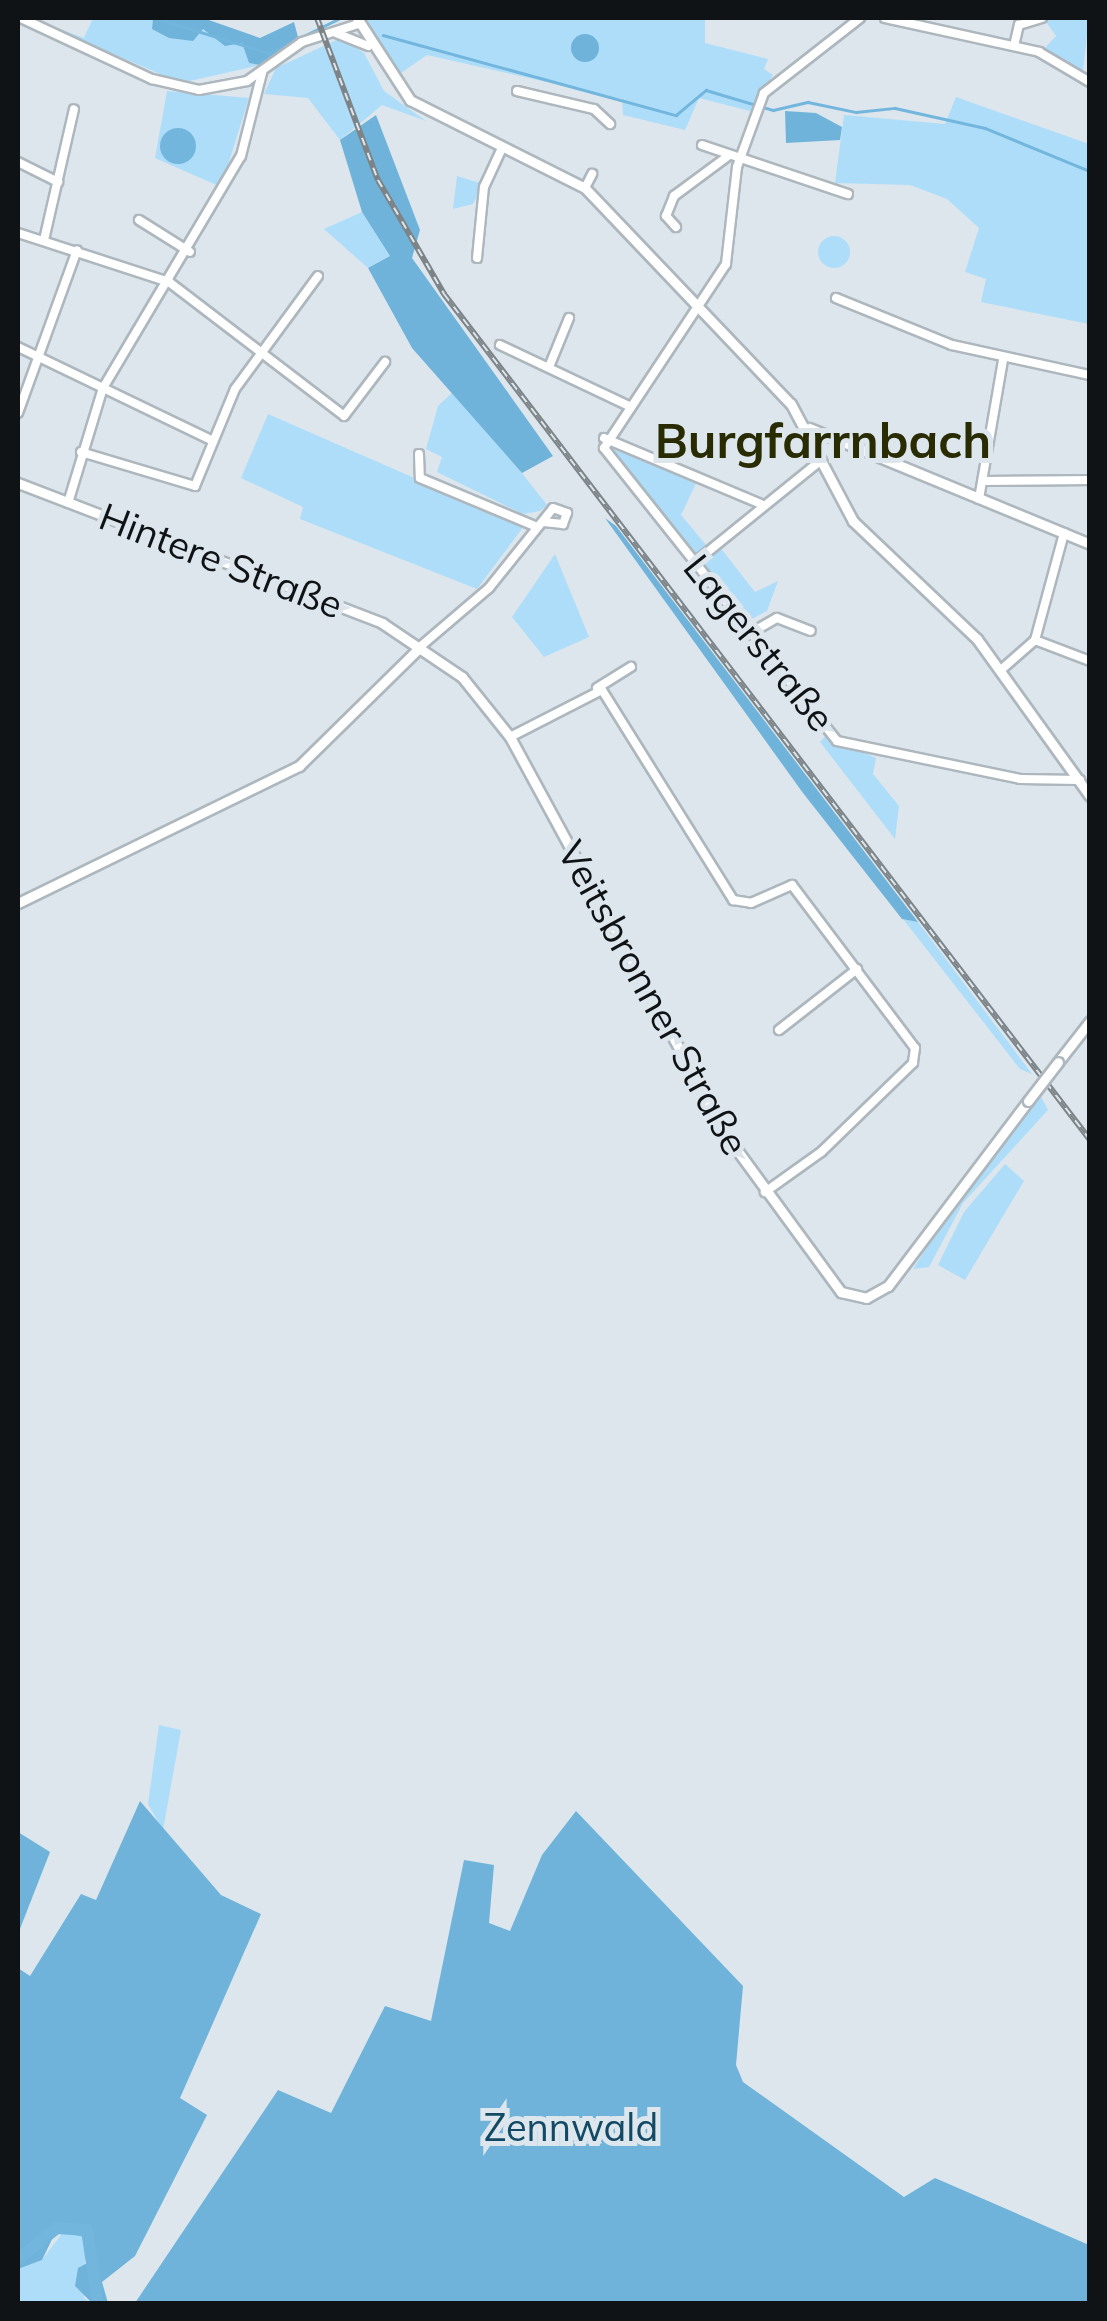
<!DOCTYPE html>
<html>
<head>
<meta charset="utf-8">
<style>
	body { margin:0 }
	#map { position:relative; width:1107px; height:2321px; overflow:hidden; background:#dce6ec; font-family:Mulish,sans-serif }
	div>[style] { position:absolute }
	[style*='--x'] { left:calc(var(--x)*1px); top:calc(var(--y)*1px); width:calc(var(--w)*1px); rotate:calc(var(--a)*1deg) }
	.green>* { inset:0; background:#aeddfa }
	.round { border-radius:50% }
	.forest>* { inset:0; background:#6fb3da }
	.water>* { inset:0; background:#72b6de }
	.stream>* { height:2.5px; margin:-1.25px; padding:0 1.25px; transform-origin:1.25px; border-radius:1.25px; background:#72b6de }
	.river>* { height:12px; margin:-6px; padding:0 6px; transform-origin:6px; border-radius:6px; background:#72b6de }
	.roads { filter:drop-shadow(2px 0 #adb7bd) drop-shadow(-2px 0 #adb7bd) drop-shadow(0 2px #adb7bd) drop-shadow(0 -2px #adb7bd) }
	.minor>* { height:8px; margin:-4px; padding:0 4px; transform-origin:4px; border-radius:4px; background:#fff }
	.tertiary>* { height:9px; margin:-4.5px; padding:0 4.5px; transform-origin:4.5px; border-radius:4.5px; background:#fff }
	.rail>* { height:6px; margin-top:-3px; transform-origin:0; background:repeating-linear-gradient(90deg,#dce6ec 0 8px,#7d8488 0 16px); box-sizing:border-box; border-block:2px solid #7d8488 }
	.bridges { filter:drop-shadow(2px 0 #adb7bd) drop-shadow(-2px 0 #adb7bd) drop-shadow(0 2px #adb7bd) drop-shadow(0 -2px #adb7bd) }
	.tertiary-bridge>* { height:9px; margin:-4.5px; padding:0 4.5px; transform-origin:4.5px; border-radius:4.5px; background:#fff }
	span { translate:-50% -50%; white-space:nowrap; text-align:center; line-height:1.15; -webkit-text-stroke:10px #dce6ec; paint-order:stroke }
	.street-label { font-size:38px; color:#0f1315 }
	.park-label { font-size:38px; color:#124964 }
	.district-label { font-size:48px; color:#292c03; font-weight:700 }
	.frame { position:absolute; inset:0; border:20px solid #0f1315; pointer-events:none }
</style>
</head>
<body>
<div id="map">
	<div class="green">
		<i style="clip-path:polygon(30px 18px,84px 38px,93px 18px,153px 18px,152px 29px,202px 29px,242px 43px,249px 63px,260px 65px,181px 83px)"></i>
		<i style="clip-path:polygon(363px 18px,705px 18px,705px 43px,768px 59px,764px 69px,773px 75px,750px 111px,699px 98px,685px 130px,623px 115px,622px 99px,427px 55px,401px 73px)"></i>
		<i style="clip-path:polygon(1089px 18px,1083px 71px,1044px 49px,1056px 36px,1044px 19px)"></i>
		<i style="clip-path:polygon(341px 38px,364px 53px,384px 91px,426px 121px,382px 105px,340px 140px,308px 98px,264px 94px,276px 68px)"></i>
		<i style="clip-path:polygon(167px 91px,249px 98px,221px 187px,155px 158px)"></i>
		<i style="clip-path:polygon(956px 97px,1089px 144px,1089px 324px,981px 302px,986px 279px,965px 272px,979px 228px,947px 199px,910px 185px,835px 183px,844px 115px,945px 124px)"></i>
		<i style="clip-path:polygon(457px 176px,483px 184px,473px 204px,453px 209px)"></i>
		<i style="clip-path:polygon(362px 212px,390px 256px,368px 268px,324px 229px)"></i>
		<i class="round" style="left:818px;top:236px;width:32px;height:32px"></i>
		<i style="clip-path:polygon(456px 389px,547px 505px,540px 511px,523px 514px,437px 472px,442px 457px,426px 449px,438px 406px)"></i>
		<i style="clip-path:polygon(268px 414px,524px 526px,477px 589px,300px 519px,303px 507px,241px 478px)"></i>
		<i style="clip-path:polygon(614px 450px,698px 479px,681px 515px,706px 545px,694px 556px)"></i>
		<i style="clip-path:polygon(719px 546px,755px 592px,778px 581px,767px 611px,746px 622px,700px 563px)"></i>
		<i style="clip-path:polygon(555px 554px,589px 637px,544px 657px,512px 617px)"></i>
		<i style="clip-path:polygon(826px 735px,876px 758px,873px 774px,899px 806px,895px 839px,820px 742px)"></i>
		<i style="clip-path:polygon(903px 919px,918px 922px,1032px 1074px,1020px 1069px)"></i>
		<i style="clip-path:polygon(1041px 1097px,1048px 1110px,963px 1203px,929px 1267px,913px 1269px,976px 1172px)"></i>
		<i style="clip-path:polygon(1005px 1164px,1024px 1181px,965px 1280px,938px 1265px,964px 1212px)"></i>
		<i style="clip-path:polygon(159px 1725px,181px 1730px,163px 1830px,148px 1804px)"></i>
		<i style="clip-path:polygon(66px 2228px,86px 2237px,84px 2298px,92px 2303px,18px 2303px,18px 2269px,42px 2260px)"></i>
	</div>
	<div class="forest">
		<i style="clip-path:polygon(153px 18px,203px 18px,260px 38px,294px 22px,299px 41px,260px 65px,249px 63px,242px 43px,225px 46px,203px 29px,193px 41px,169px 38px,152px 29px)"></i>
		<i class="round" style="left:571px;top:34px;width:28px;height:28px"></i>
		<i style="clip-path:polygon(785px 111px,816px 113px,842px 127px,840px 140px,786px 143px)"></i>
		<i style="clip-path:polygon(376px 115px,420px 230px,412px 258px,553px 456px,522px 473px,412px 348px,368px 268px,390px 256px,362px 212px,340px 140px)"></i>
		<i style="clip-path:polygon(605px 518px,616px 526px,918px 922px,902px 919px,803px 793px)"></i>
		<i style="clip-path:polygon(140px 1801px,221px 1895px,261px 1914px,180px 2098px,207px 2115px,135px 2256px,102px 2282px,108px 2303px,92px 2303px,75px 2286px,78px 2268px,91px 2261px,85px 2237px,56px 2231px,42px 2260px,18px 2269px,18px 1968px,30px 1976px,81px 1894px,96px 1900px)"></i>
		<i style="clip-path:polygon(576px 1811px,743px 1986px,736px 2065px,743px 2082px,904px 2197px,935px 2178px,1089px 2245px,1089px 2303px,135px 2303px,278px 2090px,331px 2113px,385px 2006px,431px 2021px,464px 1860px,494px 1865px,489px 1923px,510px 1931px,542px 1855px)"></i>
		<i style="clip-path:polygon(18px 1832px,50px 1852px,18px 1934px)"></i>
	</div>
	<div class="water">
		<i class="round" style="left:160px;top:128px;width:36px;height:36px"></i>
	</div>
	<div class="stream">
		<i style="--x:155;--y:18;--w:119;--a:17.1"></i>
		<i style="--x:269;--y:53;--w:77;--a:-26.2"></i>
		<i style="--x:383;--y:35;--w:304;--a:15.3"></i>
		<i style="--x:676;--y:115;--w:39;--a:-40"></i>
		<i style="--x:706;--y:90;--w:70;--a:16.6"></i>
		<i style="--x:773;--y:110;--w:36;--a:-13"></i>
		<i style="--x:808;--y:102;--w:49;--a:11.8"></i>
		<i style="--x:856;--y:112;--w:39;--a:-6"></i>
		<i style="--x:895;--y:108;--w:92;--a:12.5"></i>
		<i style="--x:985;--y:128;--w:113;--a:22.3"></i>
	</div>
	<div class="river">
		<i style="--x:18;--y:2259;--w:50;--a:-38.5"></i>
		<i style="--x:57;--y:2228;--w:30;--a:4"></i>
		<i style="--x:87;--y:2230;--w:75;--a:81.5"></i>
	</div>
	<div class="roads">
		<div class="minor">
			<i style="--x:21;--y:18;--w:145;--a:25"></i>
			<i style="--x:152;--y:79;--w:48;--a:13.2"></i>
			<i style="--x:199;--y:90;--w:49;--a:-10.6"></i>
			<i style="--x:247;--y:81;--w:67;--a:-35.3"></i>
			<i style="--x:302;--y:42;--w:59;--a:-17.8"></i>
			<i style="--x:860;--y:18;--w:122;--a:142"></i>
			<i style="--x:764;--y:93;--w:79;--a:110"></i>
			<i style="--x:737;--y:167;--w:98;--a:96.5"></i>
			<i style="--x:726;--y:264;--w:221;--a:123.5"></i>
			<i style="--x:604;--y:448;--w:374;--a:51.5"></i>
			<i style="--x:837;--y:741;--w:187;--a:11.7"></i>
			<i style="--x:1020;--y:779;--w:60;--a:1"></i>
			<i style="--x:885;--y:18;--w:158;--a:12.4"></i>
			<i style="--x:1039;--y:52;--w:59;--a:30.5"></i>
			<i style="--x:336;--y:33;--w:35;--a:22"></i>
			<i style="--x:1014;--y:46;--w:22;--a:-77"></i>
			<i style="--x:1019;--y:25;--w:24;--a:-17"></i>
			<i style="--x:517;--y:91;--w:79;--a:13.2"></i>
			<i style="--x:594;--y:109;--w:22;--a:43"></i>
			<i style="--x:702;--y:145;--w:154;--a:18.6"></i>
			<i style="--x:18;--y:162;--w:45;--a:26.6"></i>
			<i style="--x:585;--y:188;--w:16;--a:-63"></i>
			<i style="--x:139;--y:220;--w:60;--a:32.1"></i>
			<i style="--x:676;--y:227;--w:15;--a:-132"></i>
			<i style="--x:666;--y:216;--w:22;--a:-68"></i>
			<i style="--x:674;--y:196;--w:67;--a:-36.5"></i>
			<i style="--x:18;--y:233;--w:159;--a:18"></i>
			<i style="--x:169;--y:282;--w:220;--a:37.4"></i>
			<i style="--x:344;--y:416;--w:68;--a:-52.8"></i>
			<i style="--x:44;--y:240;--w:134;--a:-77.1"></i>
			<i style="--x:477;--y:258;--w:71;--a:-84.4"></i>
			<i style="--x:484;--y:187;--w:43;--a:-65.2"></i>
			<i style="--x:836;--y:298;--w:125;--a:22.1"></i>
			<i style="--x:952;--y:345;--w:141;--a:12.3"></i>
			<i style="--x:500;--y:345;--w:143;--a:25.3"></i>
			<i style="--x:18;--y:347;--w:214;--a:25.7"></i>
			<i style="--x:549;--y:367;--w:53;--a:-67.8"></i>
			<i style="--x:18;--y:413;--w:173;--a:-70.1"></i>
			<i style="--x:604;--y:438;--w:170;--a:22.8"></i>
			<i style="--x:81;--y:452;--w:119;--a:16.6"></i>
			<i style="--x:195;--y:486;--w:105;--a:-67.6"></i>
			<i style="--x:235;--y:389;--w:140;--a:-53.7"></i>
			<i style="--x:419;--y:454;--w:24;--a:88"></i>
			<i style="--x:420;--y:478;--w:125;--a:22.7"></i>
			<i style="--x:987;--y:481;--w:103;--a:-0.6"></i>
			<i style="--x:979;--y:499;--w:141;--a:-80.2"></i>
			<i style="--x:68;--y:503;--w:120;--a:-73.1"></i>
			<i style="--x:103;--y:388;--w:270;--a:-59.3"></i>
			<i style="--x:241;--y:156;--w:86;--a:-75.8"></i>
			<i style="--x:694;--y:563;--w:164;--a:-39"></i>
			<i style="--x:749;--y:634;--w:32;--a:-30"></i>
			<i style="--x:777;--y:618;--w:36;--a:21"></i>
			<i style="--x:1035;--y:640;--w:111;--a:-74.8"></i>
			<i style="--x:421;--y:646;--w:89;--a:-40.5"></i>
			<i style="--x:489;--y:588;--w:102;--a:-51.3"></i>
			<i style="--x:553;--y:508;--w:15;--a:20"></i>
			<i style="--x:567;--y:513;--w:12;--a:110"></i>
			<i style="--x:563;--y:524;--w:20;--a:-174"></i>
			<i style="--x:1002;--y:669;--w:44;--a:-41.3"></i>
			<i style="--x:1035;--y:640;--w:59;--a:20.9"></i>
			<i style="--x:597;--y:688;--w:40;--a:-32"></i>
			<i style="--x:510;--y:737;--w:103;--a:-27.1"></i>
			<i style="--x:602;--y:690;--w:248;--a:58"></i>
			<i style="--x:733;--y:900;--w:18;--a:9"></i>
			<i style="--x:751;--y:903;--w:45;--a:-23.7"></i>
			<i style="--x:792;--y:885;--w:204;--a:53"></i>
			<i style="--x:915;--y:1048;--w:15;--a:98"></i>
			<i style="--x:913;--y:1063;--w:128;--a:135.9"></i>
			<i style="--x:821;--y:1152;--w:69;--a:144.5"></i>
			<i style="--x:779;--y:1030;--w:99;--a:-38"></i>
		</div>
		<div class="tertiary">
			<i style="--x:357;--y:18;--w:98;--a:57.1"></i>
			<i style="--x:410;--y:100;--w:196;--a:26.7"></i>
			<i style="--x:585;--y:188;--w:298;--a:46.4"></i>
			<i style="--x:791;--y:404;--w:132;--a:62.1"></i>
			<i style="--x:853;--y:521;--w:171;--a:43.6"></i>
			<i style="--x:977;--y:639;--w:193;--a:54.3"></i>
			<i style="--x:809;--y:428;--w:304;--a:22.4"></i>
			<i style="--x:18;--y:483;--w:390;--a:21"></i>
			<i style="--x:382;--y:623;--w:97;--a:34"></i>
			<i style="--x:462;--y:677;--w:77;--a:51.3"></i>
			<i style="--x:510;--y:737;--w:453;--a:61.5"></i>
			<i style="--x:726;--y:1135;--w:195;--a:53.8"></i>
			<i style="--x:841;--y:1292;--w:26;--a:13"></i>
			<i style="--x:866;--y:1298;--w:25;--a:-29"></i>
			<i style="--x:888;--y:1286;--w:232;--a:-52.9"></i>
			<i style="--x:18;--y:903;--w:313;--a:-26"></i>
			<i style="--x:299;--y:766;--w:171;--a:-44.5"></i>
			<i style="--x:1058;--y:1062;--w:52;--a:-52"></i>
		</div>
	</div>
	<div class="rail">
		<i style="--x:317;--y:18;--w:173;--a:69.4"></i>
		<i style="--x:378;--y:180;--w:132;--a:59.9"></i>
		<i style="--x:444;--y:294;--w:1064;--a:52.63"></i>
	</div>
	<div class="bridges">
		<div class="tertiary-bridge">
			<i style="--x:1028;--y:1101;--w:49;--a:-52.4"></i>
		</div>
	</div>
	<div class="street-label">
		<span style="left:221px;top:561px;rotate:21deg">Hintere Straße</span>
		<span style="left:759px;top:643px;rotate:51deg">Lagerstraße</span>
		<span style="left:653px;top:998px;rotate:61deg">Veitsbronner Straße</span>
	</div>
	<div class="park-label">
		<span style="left:571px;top:2128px">Zennwald</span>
	</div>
	<div class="district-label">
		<span style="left:823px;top:441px">Burgfarrnbach</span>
	</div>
	<div class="frame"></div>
</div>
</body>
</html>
